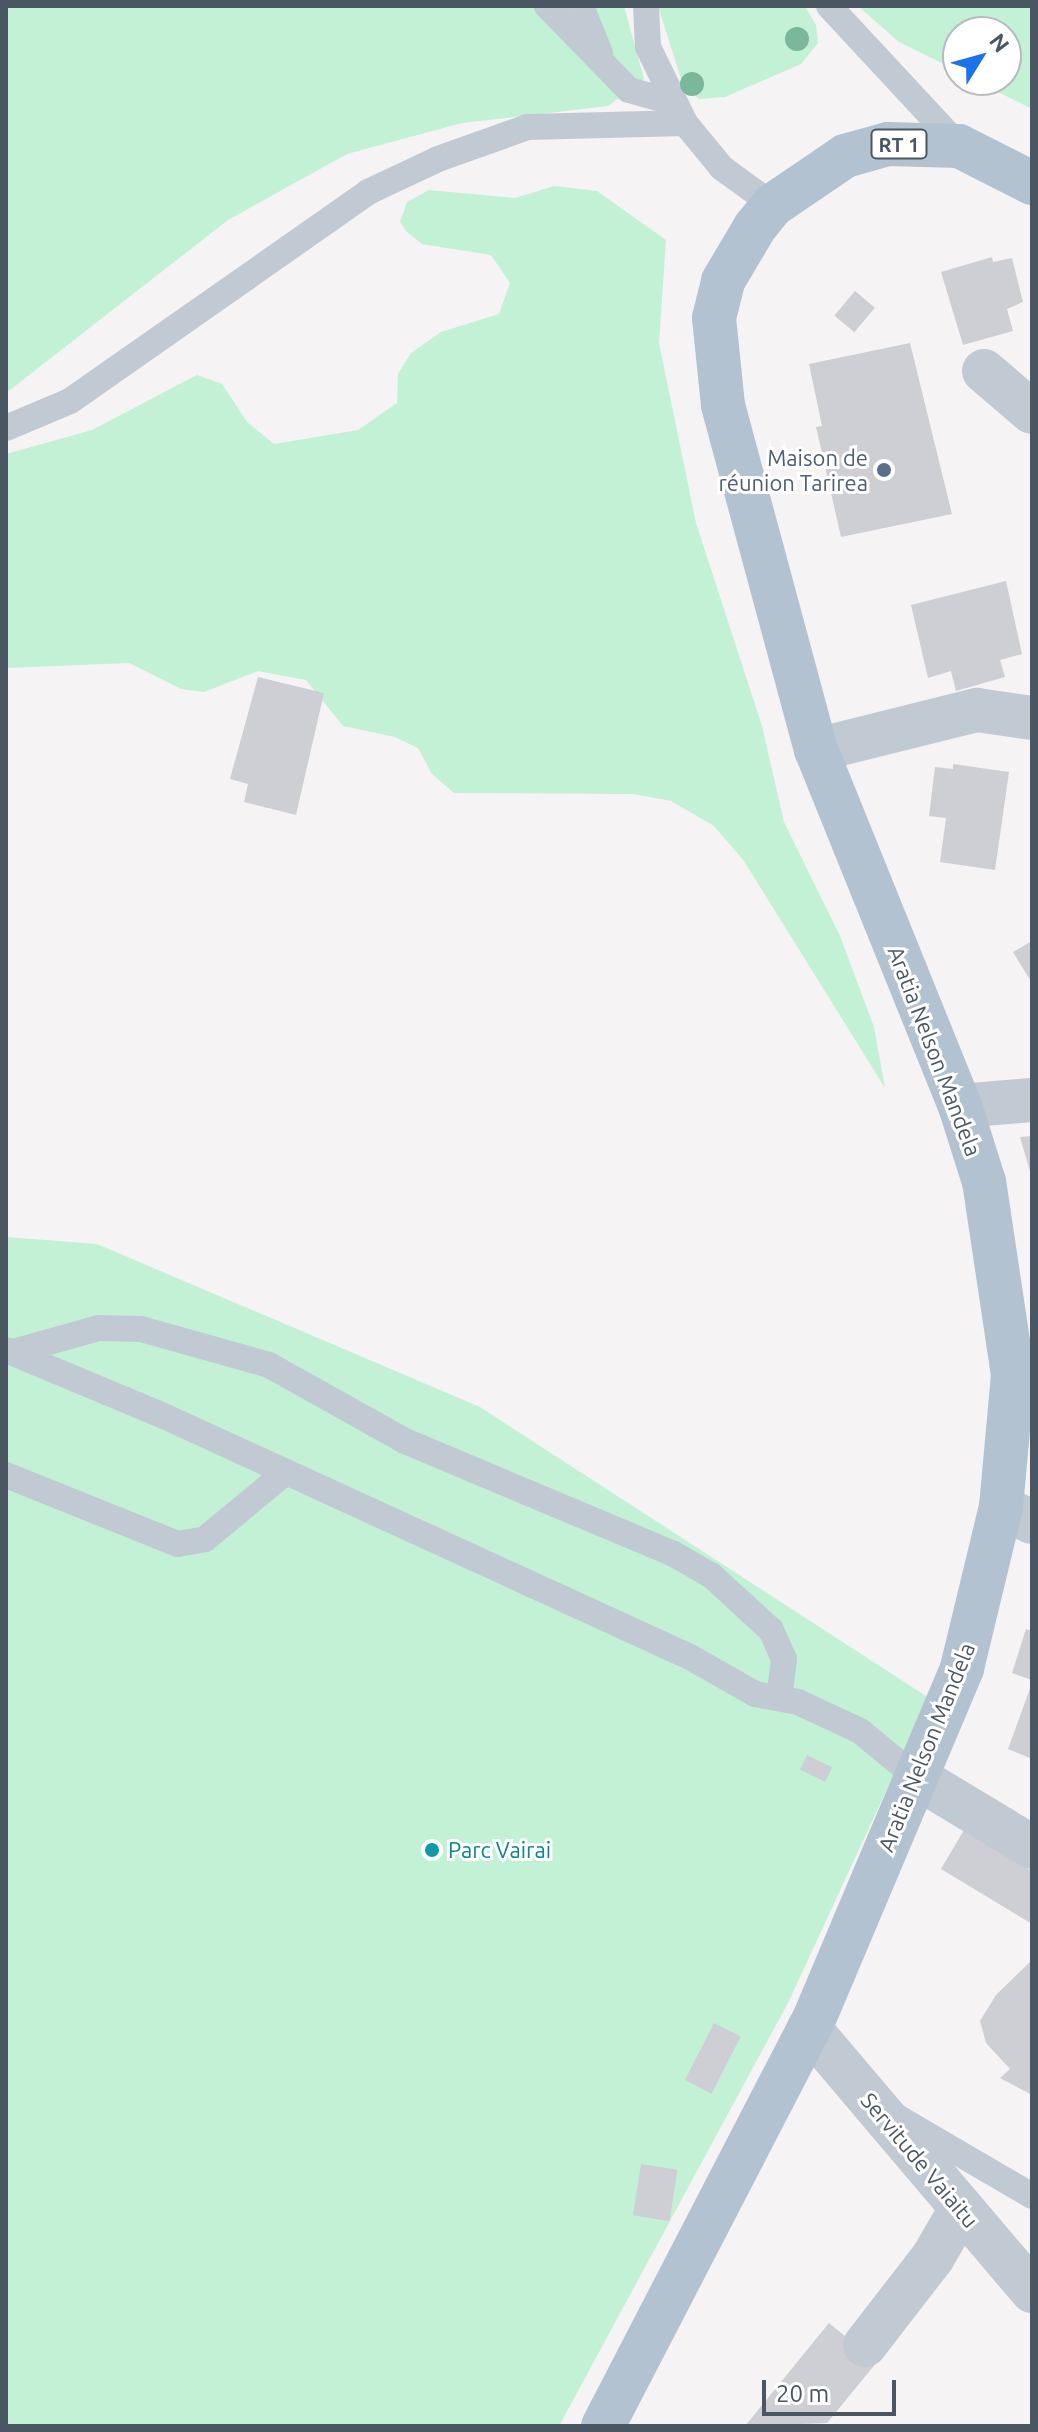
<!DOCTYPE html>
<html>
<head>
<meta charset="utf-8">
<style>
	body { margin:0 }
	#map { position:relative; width:1038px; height:2432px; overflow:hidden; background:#f5f3f3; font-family:Ubuntu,sans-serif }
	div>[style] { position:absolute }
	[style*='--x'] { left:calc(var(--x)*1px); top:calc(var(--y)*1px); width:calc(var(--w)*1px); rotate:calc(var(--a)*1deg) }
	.green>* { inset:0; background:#c3f1d5 }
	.building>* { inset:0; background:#cdcfd5; transform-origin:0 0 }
	.service>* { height:26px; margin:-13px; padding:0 13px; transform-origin:13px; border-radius:13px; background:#c1cad2 }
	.minor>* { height:44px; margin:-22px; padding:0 22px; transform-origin:22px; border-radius:22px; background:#c1cad2 }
	.primary>* { height:44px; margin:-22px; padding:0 22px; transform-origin:22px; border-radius:22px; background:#b3c2d1 }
	.trees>* { width:24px; height:24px; margin:-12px; border-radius:50%; background:#7bb799 }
	.dots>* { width:22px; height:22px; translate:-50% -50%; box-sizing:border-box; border:4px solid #fff; border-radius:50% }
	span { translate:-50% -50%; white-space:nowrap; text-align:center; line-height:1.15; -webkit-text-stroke:6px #fff; paint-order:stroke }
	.shield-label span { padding:2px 6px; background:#fff; border:2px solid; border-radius:6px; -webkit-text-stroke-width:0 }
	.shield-label { font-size:20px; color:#4a5661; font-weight:700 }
	.service-label { font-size:22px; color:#4e5e75 }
	.right { translate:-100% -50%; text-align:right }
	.street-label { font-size:22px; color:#4a5661 }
	.culture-label { font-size:22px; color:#0d838f }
	.left { translate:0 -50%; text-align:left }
	.frame { position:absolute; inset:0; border:8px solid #4a5661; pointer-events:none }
	.north { position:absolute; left:942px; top:16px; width:80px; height:80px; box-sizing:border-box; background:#fff; border:2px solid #b7bbc0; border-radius:50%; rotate:53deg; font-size:22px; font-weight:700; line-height:32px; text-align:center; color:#4a5661 }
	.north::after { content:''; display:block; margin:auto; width:28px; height:36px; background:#1a73e8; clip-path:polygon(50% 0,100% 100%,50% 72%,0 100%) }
	.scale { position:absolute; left:762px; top:2380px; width:134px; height:36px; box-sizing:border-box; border:4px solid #4a5661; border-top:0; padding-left:10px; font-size:24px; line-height:28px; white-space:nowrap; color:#4a5661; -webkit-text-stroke:6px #fff; paint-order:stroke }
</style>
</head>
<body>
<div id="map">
	<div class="green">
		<i style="clip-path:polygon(6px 6px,624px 6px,644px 79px,608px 106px,462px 123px,347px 154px,228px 220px,6px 393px)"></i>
		<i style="clip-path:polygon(658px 6px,805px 6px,816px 25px,818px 43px,801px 64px,725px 97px,699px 99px,683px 85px)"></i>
		<i style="clip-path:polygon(858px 6px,1032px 6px,1032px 109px,975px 80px,1006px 80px,1006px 32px,958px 32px,958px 71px,899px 42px)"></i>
		<i style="clip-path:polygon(554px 186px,597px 191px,666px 240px,659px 343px,696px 523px,762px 726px,784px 822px,840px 936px,874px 1027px,885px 1088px,744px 861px,714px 826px,671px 801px,633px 794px,454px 793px,432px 774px,418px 748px,395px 737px,343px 726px,306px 680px,258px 671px,204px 692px,181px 689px,129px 663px,6px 668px,6px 454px,92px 430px,197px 375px,222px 384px,247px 422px,274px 444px,358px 430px,397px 403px,398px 374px,411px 353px,441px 332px,499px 314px,510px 283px,491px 255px,422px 244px,407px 232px,400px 222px,407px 202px,429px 190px,515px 198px)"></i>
		<i style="clip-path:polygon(6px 1237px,97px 1244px,480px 1407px,929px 1698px,788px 2003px,559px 2426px,6px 2426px)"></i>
	</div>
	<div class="building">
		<i style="clip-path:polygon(992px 257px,993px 262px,1012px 258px,1023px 302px,1007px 309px,1013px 331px,963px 345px,941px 272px)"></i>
		<i style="left:855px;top:291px;width:26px;height:32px;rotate:40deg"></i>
		<i style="clip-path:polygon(910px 343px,952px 514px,841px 537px,816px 427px,822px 426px,809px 364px)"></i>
		<i style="clip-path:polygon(1006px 581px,1022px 654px,1000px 660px,1005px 677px,956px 691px,951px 671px,928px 678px,911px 605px)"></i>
		<i style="clip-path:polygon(258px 677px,324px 693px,296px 815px,244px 802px,248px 784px,230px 779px)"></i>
		<i style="clip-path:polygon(953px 764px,1009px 772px,995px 870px,940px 862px,946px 818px,929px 816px,935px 767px,953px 769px)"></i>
		<i style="clip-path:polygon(1032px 941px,1032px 983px,1013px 952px)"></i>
		<i style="clip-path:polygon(1032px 1136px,1032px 1175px,1031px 1175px,1020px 1137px)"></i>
		<i style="clip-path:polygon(1026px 1629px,1032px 1631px,1032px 1680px,1012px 1673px)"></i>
		<i style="clip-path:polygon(1032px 1683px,1032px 1759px,1008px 1749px)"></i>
		<i style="left:807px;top:1755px;width:28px;height:16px;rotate:26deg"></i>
		<i style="clip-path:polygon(964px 1830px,1032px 1871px,1032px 1924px,941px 1869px)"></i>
		<i style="clip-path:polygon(1032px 1960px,1032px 2095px,1000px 2078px,1010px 2069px,986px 2043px,980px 2021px,996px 1995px)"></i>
		<i style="left:714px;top:2023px;width:30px;height:64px;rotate:27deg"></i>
		<i style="left:641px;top:2164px;width:37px;height:52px;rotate:9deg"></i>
		<i style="clip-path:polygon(829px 2323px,877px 2362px,827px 2423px,745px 2426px)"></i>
	</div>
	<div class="service">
		<i style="--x:547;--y:6;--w:117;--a:45.7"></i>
		<i style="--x:629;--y:90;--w:45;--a:15.6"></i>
		<i style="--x:581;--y:6;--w:51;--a:68"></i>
		<i style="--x:646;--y:6;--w:41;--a:87.2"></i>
		<i style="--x:648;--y:47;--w:85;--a:64"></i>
		<i style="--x:685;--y:123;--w:58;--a:50.6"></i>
		<i style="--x:722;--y:168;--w:63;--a:36"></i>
		<i style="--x:829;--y:6;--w:191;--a:47.1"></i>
		<i style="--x:6;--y:428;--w:69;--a:-22.9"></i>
		<i style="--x:70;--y:401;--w:364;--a:-35"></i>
		<i style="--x:368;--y:192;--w:77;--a:-25.2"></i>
		<i style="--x:438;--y:159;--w:96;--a:-19.6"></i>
		<i style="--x:528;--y:127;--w:157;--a:-1.5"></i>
		<i style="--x:6;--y:1350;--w:173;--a:22.7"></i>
		<i style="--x:166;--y:1417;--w:576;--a:24.61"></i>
		<i style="--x:690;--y:1657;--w:75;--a:29.6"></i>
		<i style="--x:755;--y:1694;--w:44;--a:10.5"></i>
		<i style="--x:798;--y:1702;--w:68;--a:25.1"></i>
		<i style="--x:860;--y:1731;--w:72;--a:39.4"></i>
		<i style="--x:13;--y:1352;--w:89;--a:-15.6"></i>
		<i style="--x:99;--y:1328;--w:42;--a:1.4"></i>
		<i style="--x:141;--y:1329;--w:133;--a:15.7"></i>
		<i style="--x:269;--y:1365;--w:156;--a:29.2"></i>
		<i style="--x:405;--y:1441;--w:290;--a:22.8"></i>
		<i style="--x:672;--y:1553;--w:46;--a:29.9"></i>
		<i style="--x:712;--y:1576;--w:80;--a:42.5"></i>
		<i style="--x:771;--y:1630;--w:32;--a:66"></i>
		<i style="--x:784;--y:1659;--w:39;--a:97"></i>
		<i style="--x:6;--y:1475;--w:185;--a:21.9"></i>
		<i style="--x:178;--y:1544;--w:27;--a:-10"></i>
		<i style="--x:205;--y:1539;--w:105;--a:-39.6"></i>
		<i style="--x:897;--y:2117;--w:156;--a:30.3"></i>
	</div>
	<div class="minor">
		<i style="--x:984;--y:371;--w:63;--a:40.5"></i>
		<i style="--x:816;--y:750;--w:166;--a:-14"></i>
		<i style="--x:977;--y:710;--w:56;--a:8.3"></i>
		<i style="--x:960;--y:1106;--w:72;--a:-4.8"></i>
		<i style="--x:1001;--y:1507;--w:34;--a:26"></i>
		<i style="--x:916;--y:1777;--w:135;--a:31.1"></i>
		<i style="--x:809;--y:2028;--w:345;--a:49.7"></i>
		<i style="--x:865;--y:2345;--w:111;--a:-52.3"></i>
		<i style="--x:933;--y:2257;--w:56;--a:-59.7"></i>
	</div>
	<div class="primary">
		<i style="--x:603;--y:2426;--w:458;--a:-62.6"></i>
		<i style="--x:814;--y:2019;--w:381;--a:-67.1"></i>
		<i style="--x:962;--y:1668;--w:166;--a:-76.4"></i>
		<i style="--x:1001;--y:1507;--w:133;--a:-84.8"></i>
		<i style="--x:1013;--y:1375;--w:195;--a:-98.5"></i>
		<i style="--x:984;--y:1182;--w:80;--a:-107.5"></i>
		<i style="--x:960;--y:1106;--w:384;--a:-112"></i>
		<i style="--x:816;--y:750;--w:357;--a:-105.1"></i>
		<i style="--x:723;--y:405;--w:87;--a:-95.9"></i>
		<i style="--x:714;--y:318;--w:38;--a:-76"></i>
		<i style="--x:723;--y:281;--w:63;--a:-59.3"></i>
		<i style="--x:755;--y:227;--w:28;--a:-51"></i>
		<i style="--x:773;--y:205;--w:87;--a:-34.2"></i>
		<i style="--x:845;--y:156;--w:45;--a:-15.6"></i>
		<i style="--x:888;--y:144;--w:71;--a:1.6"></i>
		<i style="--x:959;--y:146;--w:82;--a:26.9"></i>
	</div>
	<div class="trees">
		<i style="left:797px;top:39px"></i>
		<i style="left:692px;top:84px"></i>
	</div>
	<div class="dots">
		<i style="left:884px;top:470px;background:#5c6f8a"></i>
		<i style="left:432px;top:1850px;background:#0f9aa8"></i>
	</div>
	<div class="shield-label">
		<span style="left:899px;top:144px">RT 1</span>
	</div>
	<div class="service-label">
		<span class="right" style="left:868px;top:470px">Maison de<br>réunion Tarirea</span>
	</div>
	<div class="street-label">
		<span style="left:935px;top:1051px;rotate:69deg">Aratia Nelson Mandela</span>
		<span style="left:926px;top:1747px;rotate:-68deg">Aratia Nelson Mandela</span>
		<span style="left:920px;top:2160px;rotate:50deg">Servitude Vaiaitu</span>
	</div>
	<div class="culture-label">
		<span class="left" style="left:448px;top:1850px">Parc Vairai</span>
	</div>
	<div class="frame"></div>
	<div class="north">N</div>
	<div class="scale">20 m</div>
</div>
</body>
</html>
